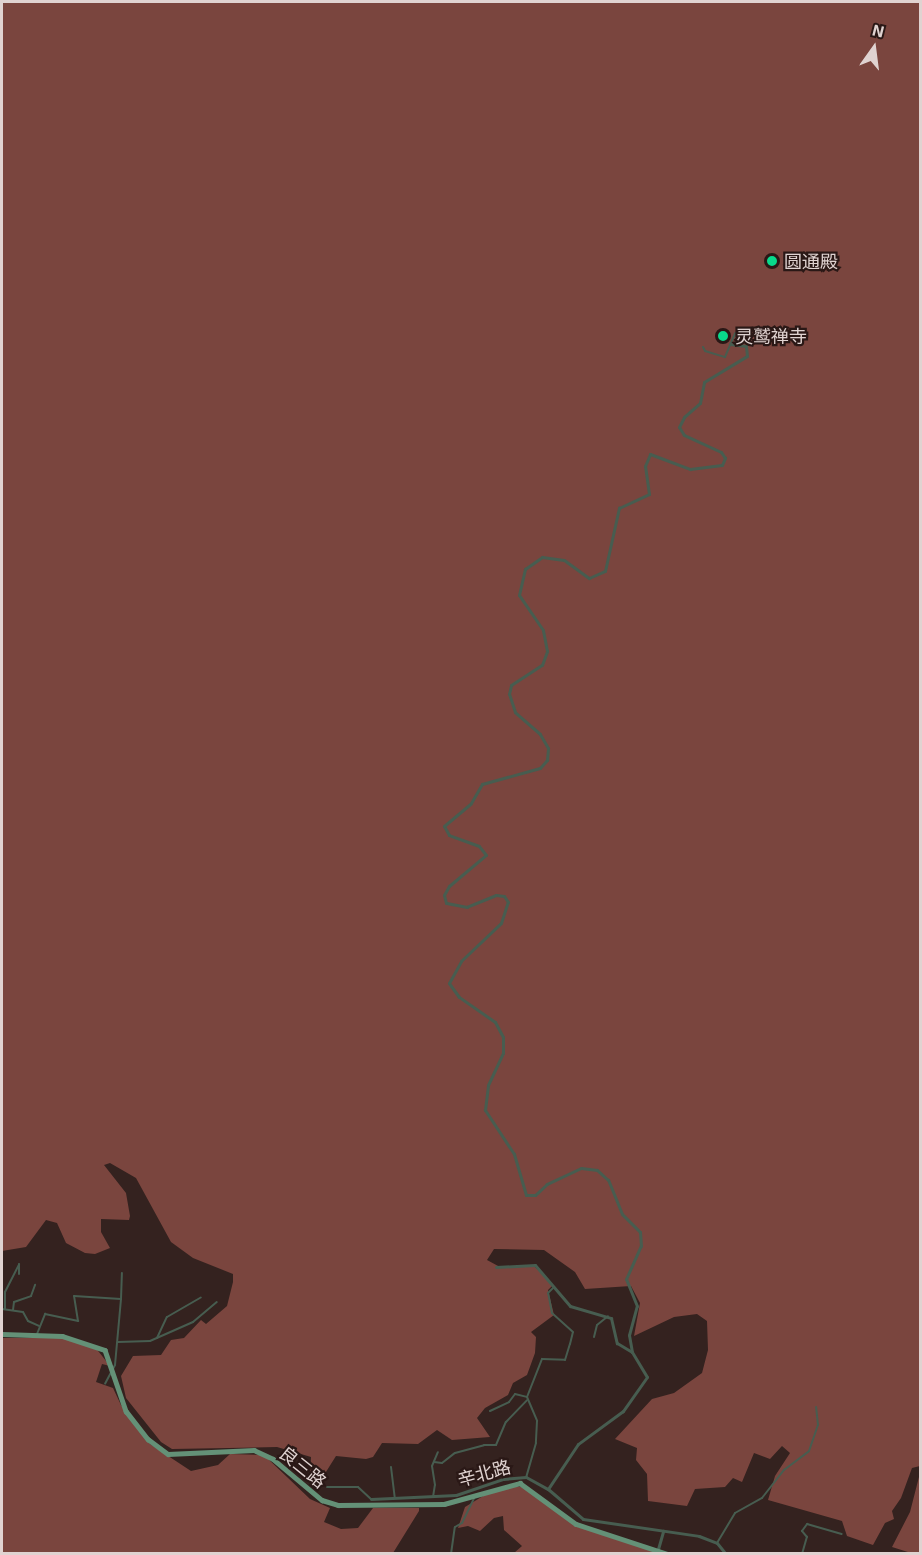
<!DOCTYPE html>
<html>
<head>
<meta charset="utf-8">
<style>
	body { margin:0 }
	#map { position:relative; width:922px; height:1555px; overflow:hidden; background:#34221f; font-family:"Exo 2","Noto Sans SC",sans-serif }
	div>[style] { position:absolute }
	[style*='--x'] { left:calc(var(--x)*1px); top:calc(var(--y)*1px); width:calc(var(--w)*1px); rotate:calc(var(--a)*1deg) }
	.forest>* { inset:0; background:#7a453e }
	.minor>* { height:2px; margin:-1px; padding:0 1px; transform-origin:1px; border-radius:1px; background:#475d50 }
	.tertiary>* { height:3px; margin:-1.5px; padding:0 1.5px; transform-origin:1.5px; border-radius:1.5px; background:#475d50 }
	.primary>* { height:4.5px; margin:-2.25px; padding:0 2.25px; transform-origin:2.25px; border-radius:2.25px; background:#649177 }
	.dots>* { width:16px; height:16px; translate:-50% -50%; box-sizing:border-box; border:3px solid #2a1816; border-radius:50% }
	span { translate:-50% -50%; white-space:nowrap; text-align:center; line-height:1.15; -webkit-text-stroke:4.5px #2a1816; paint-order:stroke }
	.poi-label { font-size:18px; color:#e0d3d1 }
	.left { translate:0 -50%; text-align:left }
	.street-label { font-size:18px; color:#e0d3d1 }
	.frame { position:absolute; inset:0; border:3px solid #e0d3d1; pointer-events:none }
	.north { position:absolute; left:844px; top:18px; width:60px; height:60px; -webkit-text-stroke:4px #2a1816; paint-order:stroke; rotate:14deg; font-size:16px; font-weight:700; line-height:24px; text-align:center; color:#e0d3d1 }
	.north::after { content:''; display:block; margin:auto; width:21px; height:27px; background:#e0d3d1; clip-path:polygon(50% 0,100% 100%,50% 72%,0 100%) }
</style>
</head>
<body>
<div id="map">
	<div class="forest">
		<i style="clip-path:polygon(2px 2px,920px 2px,920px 1466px,912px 1468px,901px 1498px,892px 1511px,894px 1519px,885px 1523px,873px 1545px,847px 1536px,842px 1521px,768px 1500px,775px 1476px,790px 1453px,782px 1446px,770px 1459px,754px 1453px,742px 1482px,733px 1478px,725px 1487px,695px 1489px,687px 1506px,648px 1501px,647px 1474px,636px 1460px,637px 1448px,615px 1439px,652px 1399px,674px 1393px,702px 1373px,708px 1350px,707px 1321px,697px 1314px,674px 1317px,634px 1336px,640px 1303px,631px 1286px,585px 1289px,575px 1272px,544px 1250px,494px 1249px,487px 1260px,500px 1267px,533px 1265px,553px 1285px,548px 1290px,554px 1315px,531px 1332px,536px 1337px,535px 1353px,527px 1375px,513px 1383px,508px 1395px,485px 1408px,477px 1418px,490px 1437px,452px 1440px,437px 1430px,418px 1444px,382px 1443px,373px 1457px,366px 1459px,336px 1456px,319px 1483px,310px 1478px,311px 1457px,277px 1447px,172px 1449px,161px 1442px,126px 1398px,121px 1376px,133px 1356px,161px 1355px,171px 1340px,184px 1338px,201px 1320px,206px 1324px,227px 1306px,233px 1282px,233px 1274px,193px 1258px,171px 1242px,136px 1178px,110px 1163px,104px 1165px,126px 1193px,130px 1216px,129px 1220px,101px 1219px,101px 1232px,110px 1248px,95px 1254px,85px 1253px,66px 1243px,57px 1223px,46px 1220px,26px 1247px,2px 1251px)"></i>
		<i style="clip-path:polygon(2px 1338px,62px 1338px,95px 1347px,110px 1366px,102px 1364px,96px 1382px,113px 1388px,121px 1405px,150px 1444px,191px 1471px,218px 1465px,230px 1454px,264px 1455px,310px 1499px,330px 1508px,324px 1522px,341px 1529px,358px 1528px,373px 1508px,419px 1508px,419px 1511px,393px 1553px,2px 1553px)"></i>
		<i style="clip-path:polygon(920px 1473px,920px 1553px,911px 1553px,892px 1547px,910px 1512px)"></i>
		<i style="clip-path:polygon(510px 1486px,524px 1487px,578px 1527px,664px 1553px,514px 1553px,522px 1546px,504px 1530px,503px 1516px,494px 1518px,480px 1531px,468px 1526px,458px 1528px,465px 1507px,488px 1493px)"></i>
	</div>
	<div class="minor">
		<i style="--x:703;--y:347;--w:4;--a:63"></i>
		<i style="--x:705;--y:351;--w:21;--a:17"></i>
		<i style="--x:725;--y:357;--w:26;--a:-67"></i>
		<i style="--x:121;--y:1299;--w:26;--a:-88"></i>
		<i style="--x:2;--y:1309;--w:21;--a:8"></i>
		<i style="--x:23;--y:1312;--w:10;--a:61"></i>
		<i style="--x:28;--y:1321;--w:12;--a:24"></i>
		<i style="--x:5;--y:1309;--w:17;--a:-90"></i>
		<i style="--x:5;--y:1292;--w:31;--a:-63"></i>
		<i style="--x:19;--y:1264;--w:10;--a:90"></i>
		<i style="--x:13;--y:1310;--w:8;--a:-83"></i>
		<i style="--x:14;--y:1302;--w:18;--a:-19"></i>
		<i style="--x:31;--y:1296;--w:12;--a:-70"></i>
		<i style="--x:37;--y:1334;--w:22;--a:-68"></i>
		<i style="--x:45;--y:1314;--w:34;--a:12"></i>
		<i style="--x:78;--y:1321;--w:25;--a:-99"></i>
		<i style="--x:74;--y:1296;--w:47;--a:3.7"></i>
		<i style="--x:121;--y:1299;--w:66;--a:95.2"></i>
		<i style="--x:115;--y:1365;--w:21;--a:118"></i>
		<i style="--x:594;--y:1337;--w:12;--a:-76"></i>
		<i style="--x:597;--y:1325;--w:14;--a:-39"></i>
		<i style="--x:157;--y:1338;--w:23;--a:-65"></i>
		<i style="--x:167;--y:1317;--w:39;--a:-30"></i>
		<i style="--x:118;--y:1342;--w:32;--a:-2"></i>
		<i style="--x:150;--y:1341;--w:47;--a:-23.8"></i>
		<i style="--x:193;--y:1322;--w:31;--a:-40"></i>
		<i style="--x:527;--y:1397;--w:41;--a:-68.5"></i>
		<i style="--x:542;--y:1359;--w:23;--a:2"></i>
		<i style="--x:565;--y:1360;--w:17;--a:-73"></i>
		<i style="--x:570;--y:1344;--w:12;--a:-76"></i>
		<i style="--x:573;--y:1332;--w:28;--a:-138"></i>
		<i style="--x:552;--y:1313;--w:20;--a:-101"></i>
		<i style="--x:548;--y:1293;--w:8;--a:-45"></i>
		<i style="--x:490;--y:1411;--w:21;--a:-25"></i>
		<i style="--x:509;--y:1402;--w:10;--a:-53"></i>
		<i style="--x:515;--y:1394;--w:12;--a:14"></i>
		<i style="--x:527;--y:1397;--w:26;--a:67"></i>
		<i style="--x:537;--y:1421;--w:22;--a:93"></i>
		<i style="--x:536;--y:1443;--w:35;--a:106"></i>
		<i style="--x:434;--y:1462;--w:8;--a:7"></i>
		<i style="--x:442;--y:1463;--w:16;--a:-38"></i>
		<i style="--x:455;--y:1453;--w:30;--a:-15"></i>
		<i style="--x:484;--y:1445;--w:12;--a:0"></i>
		<i style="--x:496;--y:1445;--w:25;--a:-67"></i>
		<i style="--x:506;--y:1422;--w:30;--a:-46"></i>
		<i style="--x:391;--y:1467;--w:31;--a:83"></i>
		<i style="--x:327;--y:1487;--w:31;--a:0"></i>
		<i style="--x:358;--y:1487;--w:18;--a:43"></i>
		<i style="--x:433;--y:1497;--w:12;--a:-81"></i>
		<i style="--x:435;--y:1485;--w:19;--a:-99"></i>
		<i style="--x:432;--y:1466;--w:15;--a:-67"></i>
		<i style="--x:717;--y:1543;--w:35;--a:-59"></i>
		<i style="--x:735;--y:1513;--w:31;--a:-29"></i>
		<i style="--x:762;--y:1498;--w:36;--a:-52"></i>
		<i style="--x:784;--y:1470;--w:31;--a:-37"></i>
		<i style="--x:809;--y:1451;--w:28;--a:-71"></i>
		<i style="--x:818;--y:1425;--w:18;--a:-96"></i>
		<i style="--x:451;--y:1554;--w:27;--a:-82"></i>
		<i style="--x:455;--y:1527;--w:8;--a:-30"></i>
		<i style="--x:462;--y:1523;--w:28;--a:-64"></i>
		<i style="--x:802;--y:1554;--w:18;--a:-74"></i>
		<i style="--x:807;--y:1537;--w:8;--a:-130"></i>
		<i style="--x:802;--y:1531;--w:9;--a:-54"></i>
		<i style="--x:807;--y:1524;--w:36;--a:16"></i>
	</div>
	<div class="tertiary">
		<i style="--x:496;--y:1267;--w:39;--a:-3"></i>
		<i style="--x:535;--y:1265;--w:54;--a:49.5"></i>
		<i style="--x:570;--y:1306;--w:43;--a:16.3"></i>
		<i style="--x:611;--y:1318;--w:26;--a:77"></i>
		<i style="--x:617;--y:1343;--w:17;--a:31"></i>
		<i style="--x:632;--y:1352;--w:29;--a:59"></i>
		<i style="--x:647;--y:1377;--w:42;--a:125.2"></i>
		<i style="--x:623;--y:1411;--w:56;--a:143.7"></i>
		<i style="--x:578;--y:1444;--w:54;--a:123.7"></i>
		<i style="--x:632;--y:1352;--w:17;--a:-100"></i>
		<i style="--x:629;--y:1335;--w:30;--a:-75"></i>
		<i style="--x:637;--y:1306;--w:29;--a:-112"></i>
		<i style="--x:626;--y:1279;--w:36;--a:-66"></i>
		<i style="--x:641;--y:1246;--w:14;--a:-94"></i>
		<i style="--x:640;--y:1232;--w:25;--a:-135"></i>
		<i style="--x:622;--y:1214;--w:37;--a:-112"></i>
		<i style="--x:608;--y:1180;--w:15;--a:-138"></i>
		<i style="--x:597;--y:1170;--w:16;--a:-173"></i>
		<i style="--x:581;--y:1168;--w:38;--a:155"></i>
		<i style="--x:547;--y:1184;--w:16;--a:137"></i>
		<i style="--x:535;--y:1195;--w:9;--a:180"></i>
		<i style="--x:526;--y:1195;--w:43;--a:-106.3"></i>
		<i style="--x:514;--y:1154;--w:53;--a:-123.4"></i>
		<i style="--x:485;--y:1110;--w:25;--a:-83"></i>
		<i style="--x:488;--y:1085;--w:35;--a:-65"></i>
		<i style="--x:503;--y:1053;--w:16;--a:-90"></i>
		<i style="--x:503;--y:1037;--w:17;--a:-118"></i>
		<i style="--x:495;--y:1022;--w:44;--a:-145.2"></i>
		<i style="--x:459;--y:997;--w:17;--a:-126"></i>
		<i style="--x:449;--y:983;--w:25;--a:-61"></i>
		<i style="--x:461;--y:961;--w:55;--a:-43.5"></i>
		<i style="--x:501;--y:923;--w:22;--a:-72"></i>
		<i style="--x:508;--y:902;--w:7;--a:-124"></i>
		<i style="--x:504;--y:896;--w:8;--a:-173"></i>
		<i style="--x:496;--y:895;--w:31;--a:158"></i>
		<i style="--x:467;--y:907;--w:21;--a:-169"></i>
		<i style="--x:446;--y:903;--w:8;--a:-104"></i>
		<i style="--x:444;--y:895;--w:10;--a:-61"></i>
		<i style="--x:449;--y:886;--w:48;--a:-40"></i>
		<i style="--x:486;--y:855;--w:11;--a:-128"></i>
		<i style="--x:479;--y:846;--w:32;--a:-160"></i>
		<i style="--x:449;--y:835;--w:10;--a:-119"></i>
		<i style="--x:444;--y:826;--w:35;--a:-40"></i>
		<i style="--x:471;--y:803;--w:22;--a:-60"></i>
		<i style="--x:482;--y:784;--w:60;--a:-15.4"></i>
		<i style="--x:540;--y:768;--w:11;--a:-49"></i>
		<i style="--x:547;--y:760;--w:12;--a:-85"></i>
		<i style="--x:548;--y:748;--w:16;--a:-120"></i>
		<i style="--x:540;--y:734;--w:33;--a:-139"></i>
		<i style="--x:515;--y:712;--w:19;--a:-108"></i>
		<i style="--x:509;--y:694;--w:9;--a:-77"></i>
		<i style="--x:511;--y:685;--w:37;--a:-33"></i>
		<i style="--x:542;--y:665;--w:15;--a:-70"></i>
		<i style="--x:547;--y:651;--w:21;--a:-101"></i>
		<i style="--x:543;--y:630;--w:42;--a:-124.4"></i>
		<i style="--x:519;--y:595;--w:27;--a:-77"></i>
		<i style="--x:525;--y:569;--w:21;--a:-35"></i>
		<i style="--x:542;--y:557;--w:22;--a:8"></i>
		<i style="--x:564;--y:560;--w:31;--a:36"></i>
		<i style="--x:589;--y:578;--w:17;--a:-24"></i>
		<i style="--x:605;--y:571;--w:65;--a:-77.5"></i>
		<i style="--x:619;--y:508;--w:33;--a:-25"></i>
		<i style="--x:649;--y:494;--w:28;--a:-98"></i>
		<i style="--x:645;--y:466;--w:13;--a:-67"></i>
		<i style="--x:650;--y:454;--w:43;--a:20.6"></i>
		<i style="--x:690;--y:469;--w:32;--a:-7"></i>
		<i style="--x:722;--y:465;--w:8;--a:-67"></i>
		<i style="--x:725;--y:458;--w:7;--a:-124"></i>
		<i style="--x:721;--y:452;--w:41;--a:-155.3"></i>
		<i style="--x:684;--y:435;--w:9;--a:-122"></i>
		<i style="--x:679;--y:427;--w:11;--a:-63"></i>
		<i style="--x:684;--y:417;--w:21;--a:-41"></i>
		<i style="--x:700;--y:403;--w:21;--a:-79"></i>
		<i style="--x:704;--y:382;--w:50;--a:-31.2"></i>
		<i style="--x:747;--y:356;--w:10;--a:-96"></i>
		<i style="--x:746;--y:346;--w:16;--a:-173"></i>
		<i style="--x:371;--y:1499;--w:85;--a:-2.7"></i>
		<i style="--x:456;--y:1495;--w:50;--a:-18.8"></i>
		<i style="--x:503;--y:1479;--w:23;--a:-5"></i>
		<i style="--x:526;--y:1477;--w:25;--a:29"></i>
		<i style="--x:548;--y:1489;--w:46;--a:40.6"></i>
		<i style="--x:583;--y:1519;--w:117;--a:8.3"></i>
		<i style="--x:699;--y:1536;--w:19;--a:21"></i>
		<i style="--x:717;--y:1543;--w:14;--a:51"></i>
		<i style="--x:658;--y:1549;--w:19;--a:-74"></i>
	</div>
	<div class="primary">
		<i style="--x:2;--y:1334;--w:60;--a:1.9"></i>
		<i style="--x:62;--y:1336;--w:45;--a:18"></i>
		<i style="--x:105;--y:1350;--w:65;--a:71"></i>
		<i style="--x:126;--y:1411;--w:36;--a:52"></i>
		<i style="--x:148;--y:1439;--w:25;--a:37"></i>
		<i style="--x:168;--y:1454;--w:86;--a:-2.7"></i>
		<i style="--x:254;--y:1450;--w:21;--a:25"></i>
		<i style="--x:273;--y:1459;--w:64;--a:39.9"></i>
		<i style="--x:322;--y:1500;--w:17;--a:17"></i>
		<i style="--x:338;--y:1505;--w:106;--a:-0.5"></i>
		<i style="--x:444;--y:1504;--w:79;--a:-15.4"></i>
		<i style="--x:520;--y:1483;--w:69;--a:36.2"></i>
		<i style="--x:576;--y:1524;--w:97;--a:18.1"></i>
	</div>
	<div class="dots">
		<i style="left:772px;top:261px;background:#09d98b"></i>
		<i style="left:723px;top:336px;background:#09d98b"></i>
	</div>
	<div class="poi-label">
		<span class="left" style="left:784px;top:261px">圆通殿</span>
		<span class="left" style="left:735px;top:336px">灵鹫禅寺</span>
	</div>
	<div class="street-label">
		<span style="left:303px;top:1467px;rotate:39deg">良三路</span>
		<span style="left:484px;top:1473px;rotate:-15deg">辛北路</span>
	</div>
	<div class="frame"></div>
	<div class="north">N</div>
</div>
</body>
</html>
